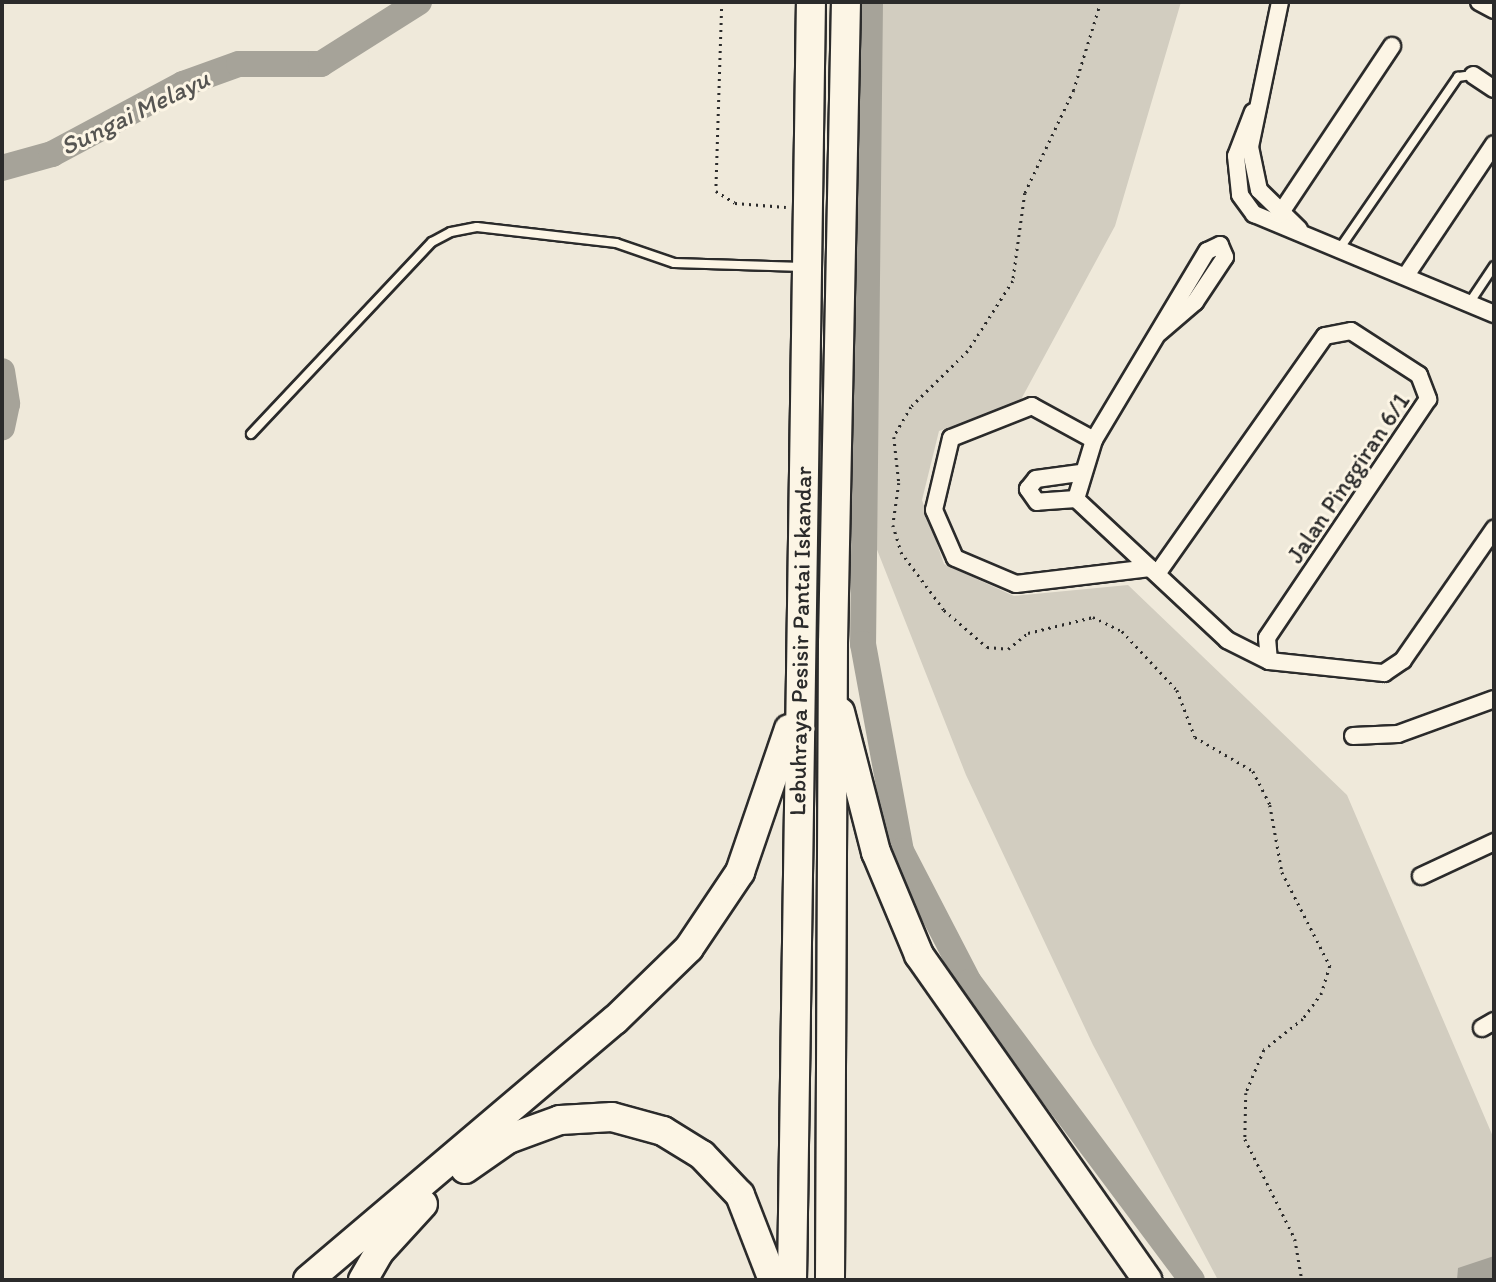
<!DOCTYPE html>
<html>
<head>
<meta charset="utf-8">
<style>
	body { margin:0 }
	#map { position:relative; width:1496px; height:1282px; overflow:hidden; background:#efe9da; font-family:Itim,sans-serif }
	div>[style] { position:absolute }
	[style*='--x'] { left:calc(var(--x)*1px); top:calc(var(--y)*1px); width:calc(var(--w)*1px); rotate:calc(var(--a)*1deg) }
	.green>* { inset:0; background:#d2cdc0 }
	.water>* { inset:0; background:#a6a399 }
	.river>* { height:26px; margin:-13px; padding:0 13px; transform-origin:13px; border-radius:13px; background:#a6a399 }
	.path>* { height:2.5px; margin-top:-1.25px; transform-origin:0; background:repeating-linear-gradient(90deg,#2b2b2b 0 2px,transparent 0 7px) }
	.roads { filter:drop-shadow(2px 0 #2b2b2b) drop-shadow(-2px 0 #2b2b2b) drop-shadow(0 2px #2b2b2b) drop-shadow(0 -2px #2b2b2b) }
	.lane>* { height:8px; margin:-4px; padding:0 4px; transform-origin:4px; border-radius:4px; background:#fcf5e5 }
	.street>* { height:16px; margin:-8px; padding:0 8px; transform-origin:8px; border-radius:8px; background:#fcf5e5 }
	.highway>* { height:28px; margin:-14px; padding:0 14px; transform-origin:14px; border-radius:14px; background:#fcf5e5 }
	span { translate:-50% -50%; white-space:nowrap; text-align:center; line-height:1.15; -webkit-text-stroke:6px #fcf5e5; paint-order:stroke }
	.street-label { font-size:24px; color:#2b2b2b }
	.water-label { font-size:26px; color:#565552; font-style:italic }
	.frame { position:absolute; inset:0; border:4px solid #2b2b2b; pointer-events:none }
</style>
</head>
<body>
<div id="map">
	<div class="green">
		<i style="clip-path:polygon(878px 2px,1181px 2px,1115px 226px,1018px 405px,939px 431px,922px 500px,944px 564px,1014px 596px,1128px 585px,1347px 795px,1494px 1139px,1494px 1280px,1218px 1280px,1093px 1045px,966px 775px,872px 537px)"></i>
	</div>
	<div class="water">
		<i style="clip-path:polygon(1494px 1256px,1494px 1280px,1457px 1280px,1458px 1268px)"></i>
	</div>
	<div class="river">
		<i style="--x:870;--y:2;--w:642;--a:90.62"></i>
		<i style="--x:863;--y:644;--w:210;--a:79.6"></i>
		<i style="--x:901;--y:851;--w:148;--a:62.6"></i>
		<i style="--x:969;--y:982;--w:372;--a:53.2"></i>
		<i style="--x:2;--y:168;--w:52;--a:-15.6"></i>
		<i style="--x:52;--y:154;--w:149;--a:-28.1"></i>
		<i style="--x:183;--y:84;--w:59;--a:-19.7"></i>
		<i style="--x:239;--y:64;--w:82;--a:0"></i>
		<i style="--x:321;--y:64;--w:116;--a:-32.3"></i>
		<i style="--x:2;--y:371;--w:33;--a:81"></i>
		<i style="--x:7;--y:404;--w:24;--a:102"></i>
	</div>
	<div class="path">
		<i style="--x:722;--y:2;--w:189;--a:91.8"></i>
		<i style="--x:716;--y:191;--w:22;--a:32"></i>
		<i style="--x:735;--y:203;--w:51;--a:4.5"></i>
		<i style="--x:1101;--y:2;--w:92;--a:107.1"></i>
		<i style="--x:1074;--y:90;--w:114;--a:115.4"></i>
		<i style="--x:1025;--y:193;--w:89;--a:97.8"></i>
		<i style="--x:1013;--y:281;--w:83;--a:122.7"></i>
		<i style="--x:968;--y:351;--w:80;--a:135.5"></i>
		<i style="--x:911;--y:407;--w:34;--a:120"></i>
		<i style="--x:894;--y:437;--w:46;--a:83.8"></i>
		<i style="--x:899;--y:483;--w:42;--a:98.1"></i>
		<i style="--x:893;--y:525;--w:28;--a:73"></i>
		<i style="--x:901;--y:552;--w:72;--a:53.4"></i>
		<i style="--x:944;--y:610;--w:57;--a:40.7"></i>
		<i style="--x:987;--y:647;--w:21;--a:5"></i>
		<i style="--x:1008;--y:649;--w:26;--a:-39"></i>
		<i style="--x:1028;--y:633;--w:67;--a:-13.8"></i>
		<i style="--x:1093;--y:617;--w:32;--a:26"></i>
		<i style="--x:1122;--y:631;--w:81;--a:47"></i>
		<i style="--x:1177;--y:690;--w:50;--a:69"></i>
		<i style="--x:1195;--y:737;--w:67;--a:30.4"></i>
		<i style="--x:1253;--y:771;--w:38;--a:63"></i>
		<i style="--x:1270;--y:805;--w:68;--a:79.8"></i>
		<i style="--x:1282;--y:872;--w:106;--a:62.9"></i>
		<i style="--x:1330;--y:966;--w:28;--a:107"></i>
		<i style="--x:1322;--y:993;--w:32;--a:126"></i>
		<i style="--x:1303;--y:1019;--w:50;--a:141.5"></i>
		<i style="--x:1264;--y:1050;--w:47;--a:112.7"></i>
		<i style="--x:1246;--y:1093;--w:46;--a:91.2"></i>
		<i style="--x:1245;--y:1139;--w:112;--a:63.4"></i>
		<i style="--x:1295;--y:1239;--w:42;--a:80.3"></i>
	</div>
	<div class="roads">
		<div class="lane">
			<i style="--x:1340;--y:248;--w:208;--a:-55.4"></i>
			<i style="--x:1458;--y:77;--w:15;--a:-8"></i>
			<i style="--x:1470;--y:302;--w:43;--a:-56.3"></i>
			<i style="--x:251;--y:434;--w:264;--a:-46.7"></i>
			<i style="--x:432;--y:242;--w:21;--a:-28"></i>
			<i style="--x:451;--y:232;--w:26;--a:-11"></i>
			<i style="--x:477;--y:227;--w:140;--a:6.6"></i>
			<i style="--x:616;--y:243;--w:61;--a:19"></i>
			<i style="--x:674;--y:263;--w:129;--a:1.8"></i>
		</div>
		<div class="street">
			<i style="--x:1280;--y:2;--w:148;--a:101.7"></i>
			<i style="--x:1250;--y:147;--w:44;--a:78.2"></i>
			<i style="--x:1259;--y:190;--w:56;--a:44.3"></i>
			<i style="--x:1479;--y:2;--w:17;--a:28"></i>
			<i style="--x:1473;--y:75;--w:25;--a:34"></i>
			<i style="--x:1253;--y:112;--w:47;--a:111.1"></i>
			<i style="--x:1236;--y:156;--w:39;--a:84"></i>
			<i style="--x:1240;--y:195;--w:24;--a:54"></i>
			<i style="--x:1254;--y:214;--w:260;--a:22.6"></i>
			<i style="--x:1280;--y:214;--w:202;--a:-56.3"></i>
			<i style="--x:1407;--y:274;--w:156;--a:-56.2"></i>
			<i style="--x:1159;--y:333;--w:48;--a:-40.7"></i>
			<i style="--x:1195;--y:302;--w:54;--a:-56.3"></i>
			<i style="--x:1225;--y:257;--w:13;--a:-113"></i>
			<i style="--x:1220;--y:245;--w:14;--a:155"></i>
			<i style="--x:1207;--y:251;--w:220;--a:120.9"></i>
			<i style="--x:1094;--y:440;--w:62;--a:107"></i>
			<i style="--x:1076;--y:499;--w:207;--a:43"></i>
			<i style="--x:1227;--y:640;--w:47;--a:26.6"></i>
			<i style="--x:1269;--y:661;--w:116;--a:6"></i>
			<i style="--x:1384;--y:673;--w:23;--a:-34"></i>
			<i style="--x:1403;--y:660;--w:160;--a:-55.2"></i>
			<i style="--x:1094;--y:440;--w:71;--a:-151.3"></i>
			<i style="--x:1032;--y:406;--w:87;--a:158.4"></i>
			<i style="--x:951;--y:438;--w:74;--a:103.3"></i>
			<i style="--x:934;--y:510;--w:52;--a:66.4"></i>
			<i style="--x:955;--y:558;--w:66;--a:23.1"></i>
			<i style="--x:1016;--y:584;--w:135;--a:-6.8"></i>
			<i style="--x:1076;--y:499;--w:39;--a:176"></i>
			<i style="--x:1037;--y:502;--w:16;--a:-125"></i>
			<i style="--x:1028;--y:489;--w:13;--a:-51"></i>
			<i style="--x:1036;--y:479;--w:43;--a:-7.9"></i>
			<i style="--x:1157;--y:574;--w:291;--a:-54.8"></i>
			<i style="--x:1325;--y:336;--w:26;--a:-11"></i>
			<i style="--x:1351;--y:331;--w:81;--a:32.9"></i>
			<i style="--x:1419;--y:375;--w:26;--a:69"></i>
			<i style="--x:1428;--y:399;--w:288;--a:124"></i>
			<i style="--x:1267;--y:638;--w:23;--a:85"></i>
			<i style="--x:1353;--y:736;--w:45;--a:-2.5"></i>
			<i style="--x:1398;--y:734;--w:102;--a:-20"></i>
			<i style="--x:1421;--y:876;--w:81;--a:-25"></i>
			<i style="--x:1482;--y:1028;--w:14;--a:-30"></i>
		</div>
		<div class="highway">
			<i style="--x:840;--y:712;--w:145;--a:75.6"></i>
			<i style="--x:876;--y:852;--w:112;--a:67.3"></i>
			<i style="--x:919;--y:955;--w:397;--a:54.9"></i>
			<i style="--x:465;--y:1169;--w:52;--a:-34.9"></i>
			<i style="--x:508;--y:1139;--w:55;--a:-20.1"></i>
			<i style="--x:560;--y:1120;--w:52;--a:-3.3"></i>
			<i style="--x:612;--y:1117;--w:53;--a:15.4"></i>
			<i style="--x:663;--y:1131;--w:46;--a:31.6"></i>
			<i style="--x:702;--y:1155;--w:55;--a:46.5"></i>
			<i style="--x:740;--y:1195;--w:91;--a:68.8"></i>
			<i style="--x:308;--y:1280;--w:402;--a:-40.3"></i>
			<i style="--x:615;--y:1020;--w:103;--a:-44.2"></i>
			<i style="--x:689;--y:948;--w:92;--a:-56.1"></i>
			<i style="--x:740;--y:872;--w:151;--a:-71.1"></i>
			<i style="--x:363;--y:1280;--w:32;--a:-60"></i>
			<i style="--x:379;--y:1252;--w:65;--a:-47.5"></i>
			<i style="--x:792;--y:1280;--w:1278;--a:-89.15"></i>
			<i style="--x:830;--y:1280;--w:637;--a:-89.73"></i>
			<i style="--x:833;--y:643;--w:641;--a:-88.84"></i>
		</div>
	</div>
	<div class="street-label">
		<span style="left:1348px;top:478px;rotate:-56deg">Jalan Pinggiran 6/1</span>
		<span style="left:800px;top:641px;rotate:-89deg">Lebuhraya Pesisir Pantai Iskandar</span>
	</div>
	<div class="water-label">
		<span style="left:135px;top:113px;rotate:-26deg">Sungai Melayu</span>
	</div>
	<div class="frame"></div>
</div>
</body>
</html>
